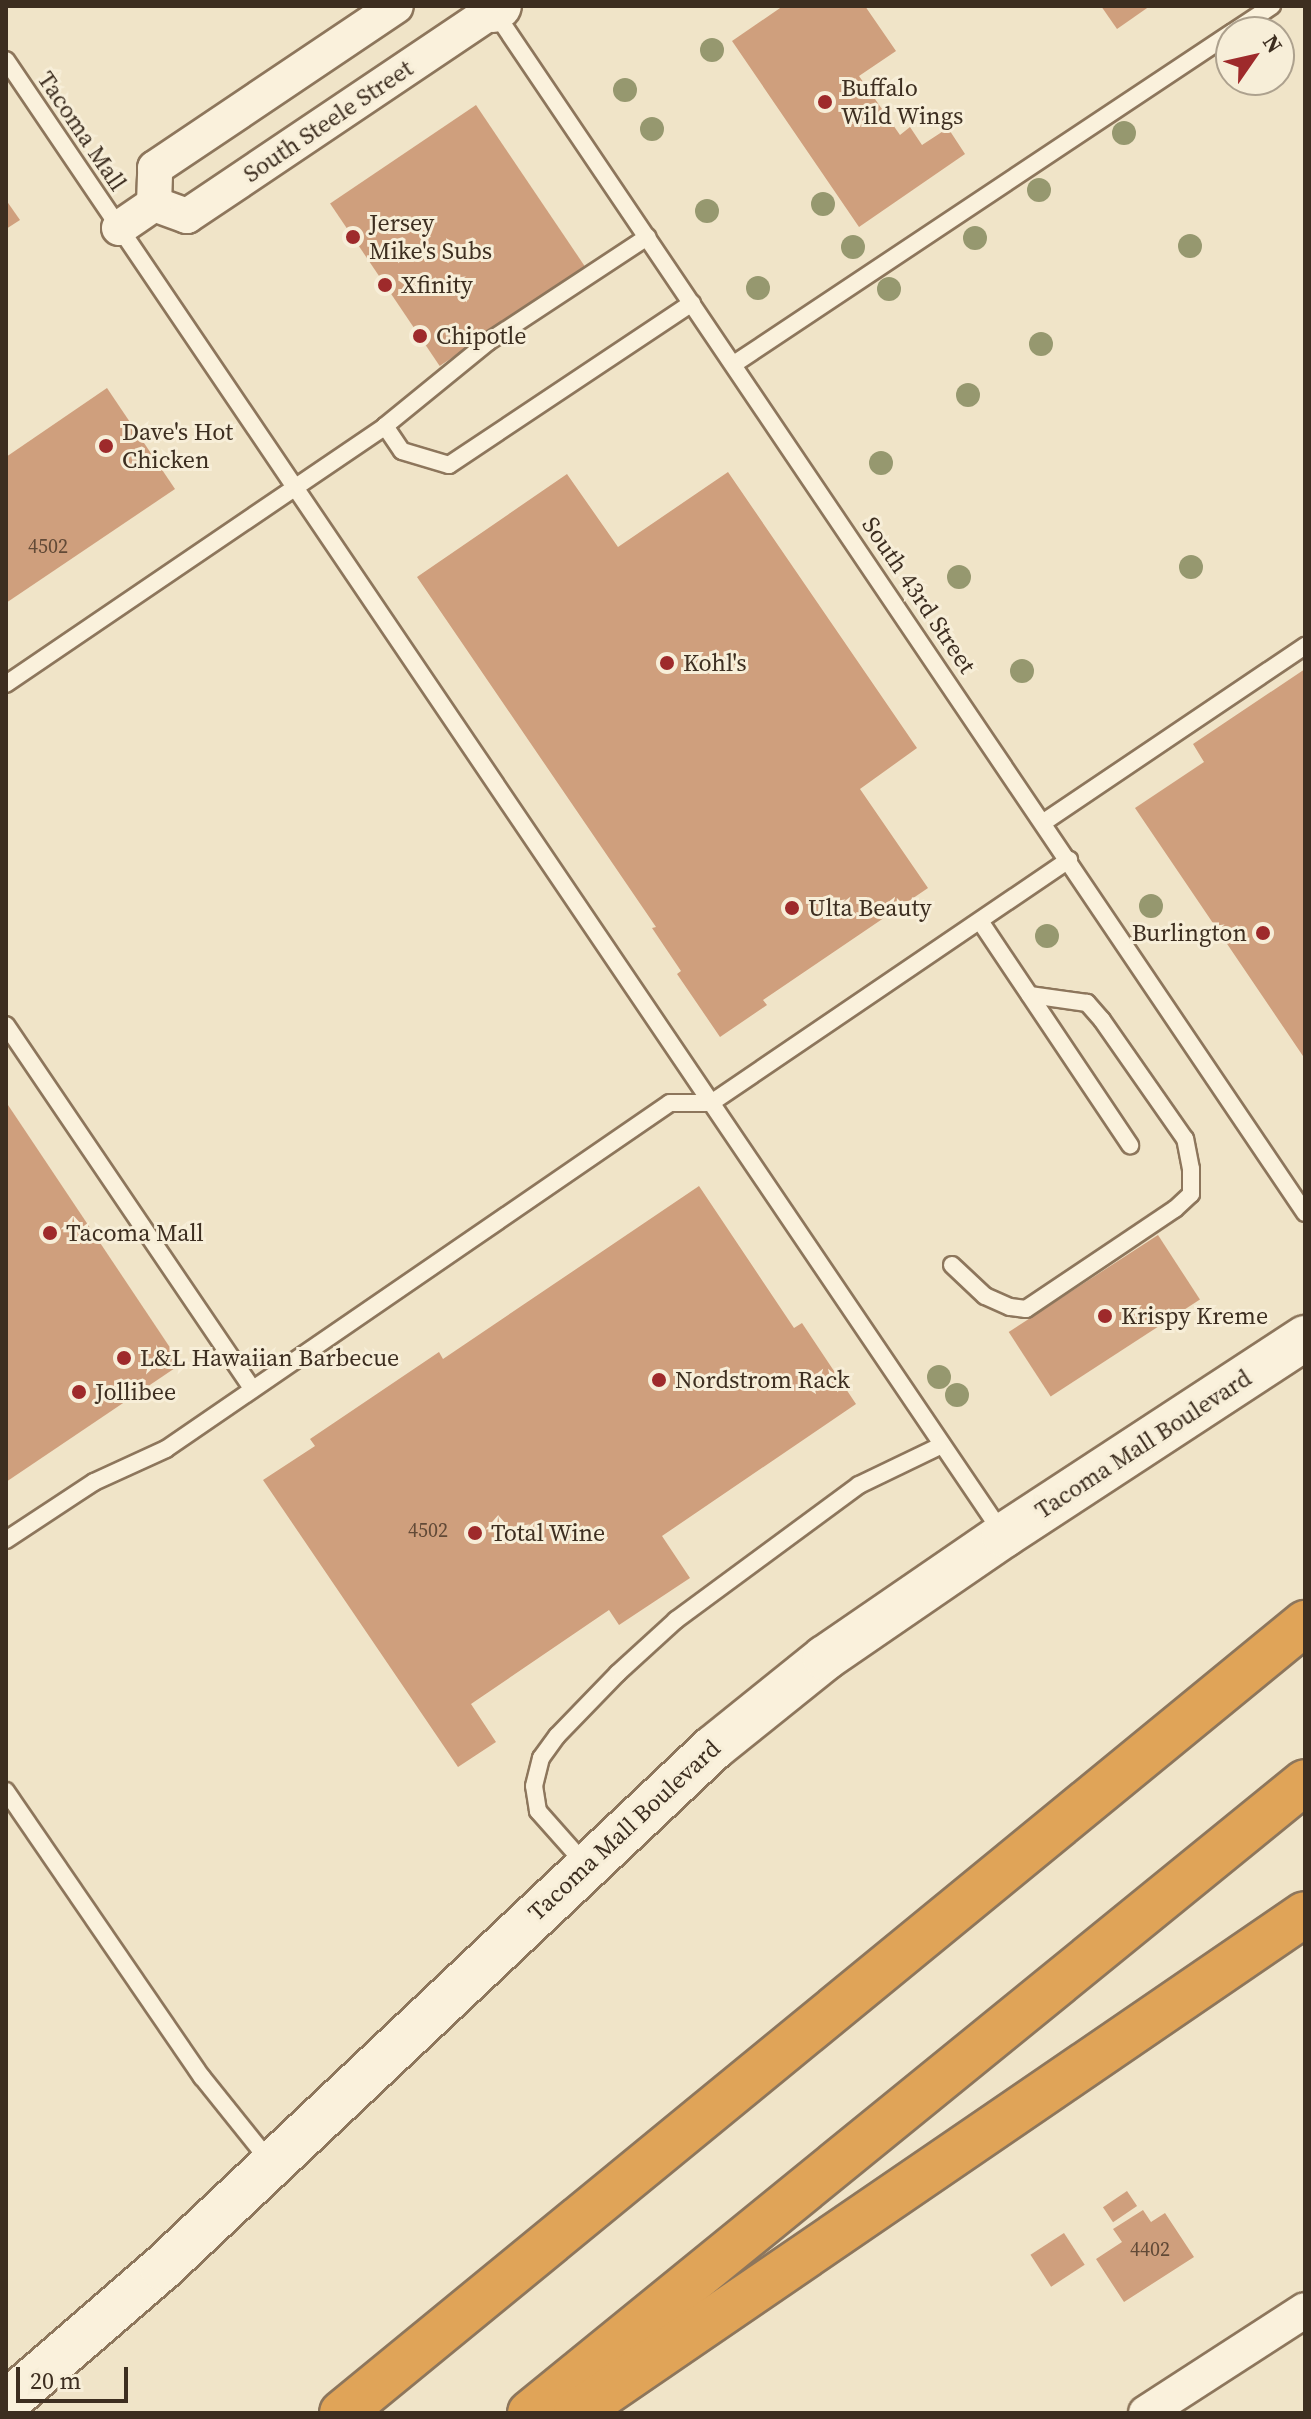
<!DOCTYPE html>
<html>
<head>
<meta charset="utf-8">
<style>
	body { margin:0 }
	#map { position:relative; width:1311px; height:2419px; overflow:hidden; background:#f0e4c8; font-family:"Source Serif 4",serif }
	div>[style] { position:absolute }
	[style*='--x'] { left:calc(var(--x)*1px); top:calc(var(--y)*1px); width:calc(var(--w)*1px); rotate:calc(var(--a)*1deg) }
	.building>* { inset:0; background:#cf9f7d; transform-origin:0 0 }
	.roads { filter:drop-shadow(2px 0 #8d765c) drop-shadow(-2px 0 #8d765c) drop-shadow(0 2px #8d765c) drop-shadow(0 -2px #8d765c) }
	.lane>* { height:16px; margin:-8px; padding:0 8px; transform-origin:8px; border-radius:8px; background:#faf1dc }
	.street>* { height:34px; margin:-17px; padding:0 17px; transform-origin:17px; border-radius:17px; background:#faf1dc }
	.secondary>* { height:44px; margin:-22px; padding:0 22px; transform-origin:22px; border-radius:22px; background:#faf1dc }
	.highway>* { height:44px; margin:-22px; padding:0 22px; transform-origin:22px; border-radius:22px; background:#e0a458 }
	.trees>* { width:24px; height:24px; margin:-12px; border-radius:50%; background:#96986f }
	.dots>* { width:22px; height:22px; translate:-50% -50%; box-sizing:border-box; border:4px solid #f7eed8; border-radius:50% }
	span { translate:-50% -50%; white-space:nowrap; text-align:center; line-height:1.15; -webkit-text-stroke:6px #f7eed8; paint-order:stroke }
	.number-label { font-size:20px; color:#624a37 }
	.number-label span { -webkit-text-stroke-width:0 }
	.poi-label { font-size:24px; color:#3d2e20 }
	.left { translate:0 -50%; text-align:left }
	.right { translate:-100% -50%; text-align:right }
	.street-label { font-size:24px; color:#3d2e20 }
	.frame { position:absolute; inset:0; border:8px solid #3d2e20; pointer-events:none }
	.north { position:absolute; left:1215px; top:16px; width:80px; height:80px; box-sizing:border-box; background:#f7eed8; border:2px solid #ada18e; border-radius:50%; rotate:56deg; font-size:22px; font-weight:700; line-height:32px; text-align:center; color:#3d2e20 }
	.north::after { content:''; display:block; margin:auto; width:28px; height:36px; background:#9e2a2b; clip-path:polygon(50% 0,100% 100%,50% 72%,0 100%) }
	.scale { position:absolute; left:16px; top:2367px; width:112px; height:36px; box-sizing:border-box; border:4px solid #3d2e20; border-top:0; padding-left:10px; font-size:24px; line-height:28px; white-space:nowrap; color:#3d2e20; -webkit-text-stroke:6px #f7eed8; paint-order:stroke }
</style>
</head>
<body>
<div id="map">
	<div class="building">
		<i style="clip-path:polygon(783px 6px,865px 6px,896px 51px,859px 76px,900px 135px,910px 127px,922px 145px,948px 128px,965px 154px,859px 227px,732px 41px)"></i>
		<i style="clip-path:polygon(1101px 6px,1150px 6px,1117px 29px)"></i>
		<i style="left:476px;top:105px;width:196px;height:176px;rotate:56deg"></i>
		<i style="clip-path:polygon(6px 200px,20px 220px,6px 229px)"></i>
		<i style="clip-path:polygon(107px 388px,175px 489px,6px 603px,6px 457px)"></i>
		<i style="clip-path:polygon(728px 472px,917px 748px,860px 789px,928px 888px,763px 1000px,767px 1005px,720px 1037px,677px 974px,681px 971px,652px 928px,656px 927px,417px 577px,567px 474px,618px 547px)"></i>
		<i style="clip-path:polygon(1305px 669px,1305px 1059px,1135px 808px,1204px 762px,1193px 744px)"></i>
		<i style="clip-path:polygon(6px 1102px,181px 1364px,6px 1482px)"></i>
		<i style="clip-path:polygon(699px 1186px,794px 1328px,802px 1323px,856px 1404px,662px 1536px,690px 1578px,619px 1625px,609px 1610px,471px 1704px,496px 1742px,458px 1767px,263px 1480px,315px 1446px,310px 1439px,439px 1352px,443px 1359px)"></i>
		<i style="left:1158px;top:1235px;width:77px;height:178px;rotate:57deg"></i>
		<i style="left:1127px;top:2191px;width:18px;height:29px;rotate:56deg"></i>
		<i style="clip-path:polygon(1143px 2210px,1151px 2222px,1165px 2213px,1194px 2257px,1124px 2302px,1096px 2259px,1122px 2242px,1113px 2229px)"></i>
		<i style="left:1064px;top:2233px;width:38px;height:40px;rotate:57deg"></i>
	</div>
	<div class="roads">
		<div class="lane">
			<i style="--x:494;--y:11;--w:1450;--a:55.99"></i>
			<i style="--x:1233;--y:32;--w:47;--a:-33.7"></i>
			<i style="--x:6;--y:60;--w:1780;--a:55.93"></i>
			<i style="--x:734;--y:364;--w:597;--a:-33.66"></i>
			<i style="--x:385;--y:426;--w:30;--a:56"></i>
			<i style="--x:402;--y:451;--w:49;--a:16.6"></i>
			<i style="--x:449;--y:465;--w:292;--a:-33.7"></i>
			<i style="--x:6;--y:684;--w:458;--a:-34.2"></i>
			<i style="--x:385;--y:426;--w:133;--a:-39.2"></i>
			<i style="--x:488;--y:342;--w:191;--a:-33.4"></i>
			<i style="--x:1044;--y:822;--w:315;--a:-34"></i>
			<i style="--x:980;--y:921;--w:270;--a:56.2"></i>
			<i style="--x:6;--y:1025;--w:439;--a:55.9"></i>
			<i style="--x:952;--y:1265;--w:45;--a:43.2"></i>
			<i style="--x:985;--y:1296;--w:27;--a:24"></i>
			<i style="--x:1010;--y:1307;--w:16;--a:7"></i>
			<i style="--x:1026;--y:1309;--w:179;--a:-33.9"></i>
			<i style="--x:1175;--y:1209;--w:22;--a:-43"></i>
			<i style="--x:1191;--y:1194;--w:25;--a:-90"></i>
			<i style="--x:1191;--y:1169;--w:31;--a:-101"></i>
			<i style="--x:1185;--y:1139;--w:145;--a:-124.9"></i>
			<i style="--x:1102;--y:1020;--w:23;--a:-131"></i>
			<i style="--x:1087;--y:1003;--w:58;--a:-172"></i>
			<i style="--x:6;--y:1540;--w:105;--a:-33.4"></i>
			<i style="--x:94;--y:1482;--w:79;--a:-24.6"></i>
			<i style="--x:166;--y:1449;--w:611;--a:-34.47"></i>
			<i style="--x:670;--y:1103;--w:41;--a:0"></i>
			<i style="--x:711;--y:1103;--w:433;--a:-34.2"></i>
			<i style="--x:6;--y:1791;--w:347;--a:55.6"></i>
			<i style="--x:202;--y:2077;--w:110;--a:51.3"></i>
			<i style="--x:585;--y:1864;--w:71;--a:-131.6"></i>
			<i style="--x:538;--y:1811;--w:25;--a:-99"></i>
			<i style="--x:534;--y:1786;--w:29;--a:-76"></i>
			<i style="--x:541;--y:1758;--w:27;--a:-54"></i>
			<i style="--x:557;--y:1736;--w:88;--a:-45.9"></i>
			<i style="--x:618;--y:1673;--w:79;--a:-42.4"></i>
			<i style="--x:676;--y:1620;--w:227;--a:-36.4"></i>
			<i style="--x:859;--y:1485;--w:92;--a:-25.7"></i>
		</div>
		<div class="street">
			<i style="--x:154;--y:204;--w:35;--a:20"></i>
			<i style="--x:187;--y:216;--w:369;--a:-33.9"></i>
			<i style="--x:154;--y:204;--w:36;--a:-88"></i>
			<i style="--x:155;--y:168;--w:290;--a:-33.9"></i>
			<i style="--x:119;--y:228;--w:42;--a:-34.4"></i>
			<i style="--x:1146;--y:2413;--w:189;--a:-32.9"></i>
		</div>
		<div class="secondary">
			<i style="--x:493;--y:10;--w:7;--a:-34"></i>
			<i style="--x:6;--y:2403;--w:206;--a:-40.9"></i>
			<i style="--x:162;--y:2268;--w:758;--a:-43.34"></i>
			<i style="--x:713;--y:1748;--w:144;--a:-38.8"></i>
			<i style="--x:825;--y:1658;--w:217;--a:-34.5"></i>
			<i style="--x:1004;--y:1535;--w:360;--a:-33.2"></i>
		</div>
		<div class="highway">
			<i style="--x:342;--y:2413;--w:1246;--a:-39.36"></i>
			<i style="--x:530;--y:2413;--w:999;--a:-39.15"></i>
			<i style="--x:576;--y:2413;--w:883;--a:-34.39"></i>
		</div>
	</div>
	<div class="trees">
		<i style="left:712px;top:50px"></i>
		<i style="left:625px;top:90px"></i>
		<i style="left:652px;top:129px"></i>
		<i style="left:1124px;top:133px"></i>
		<i style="left:1039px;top:190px"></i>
		<i style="left:823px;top:204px"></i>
		<i style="left:707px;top:211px"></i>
		<i style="left:975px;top:238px"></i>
		<i style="left:1190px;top:246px"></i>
		<i style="left:853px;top:247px"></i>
		<i style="left:758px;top:288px"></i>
		<i style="left:889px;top:289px"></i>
		<i style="left:1041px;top:344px"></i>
		<i style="left:968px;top:395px"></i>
		<i style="left:881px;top:463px"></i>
		<i style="left:1191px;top:567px"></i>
		<i style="left:959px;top:577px"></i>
		<i style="left:1022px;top:671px"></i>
		<i style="left:1151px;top:906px"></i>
		<i style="left:1047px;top:936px"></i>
		<i style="left:939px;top:1377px"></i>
		<i style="left:957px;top:1395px"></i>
	</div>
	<div class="dots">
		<i style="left:825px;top:102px;background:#9e2a2b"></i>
		<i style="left:353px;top:237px;background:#9e2a2b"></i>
		<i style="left:385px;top:285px;background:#9e2a2b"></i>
		<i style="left:420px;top:336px;background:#9e2a2b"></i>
		<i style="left:106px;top:446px;background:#9e2a2b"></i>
		<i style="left:667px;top:663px;background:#9e2a2b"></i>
		<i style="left:792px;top:908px;background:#9e2a2b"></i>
		<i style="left:1263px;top:933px;background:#9e2a2b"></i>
		<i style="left:50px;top:1233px;background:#9e2a2b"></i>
		<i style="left:1105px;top:1316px;background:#9e2a2b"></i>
		<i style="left:124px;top:1358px;background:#9e2a2b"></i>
		<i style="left:659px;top:1380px;background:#9e2a2b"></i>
		<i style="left:79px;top:1392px;background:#9e2a2b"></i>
		<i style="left:475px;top:1533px;background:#9e2a2b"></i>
	</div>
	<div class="number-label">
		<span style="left:48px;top:546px">4502</span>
		<span style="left:428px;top:1530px">4502</span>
		<span style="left:1150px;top:2249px">4402</span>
	</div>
	<div class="poi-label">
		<span class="left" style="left:841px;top:102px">Buffalo<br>Wild Wings</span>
		<span class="left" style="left:369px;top:237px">Jersey<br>Mike's Subs</span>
		<span class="left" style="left:401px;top:285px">Xfinity</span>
		<span class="left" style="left:436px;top:336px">Chipotle</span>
		<span class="left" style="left:122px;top:446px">Dave's Hot<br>Chicken</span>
		<span class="left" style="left:683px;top:663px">Kohl's</span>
		<span class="left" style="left:808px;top:908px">Ulta Beauty</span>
		<span class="right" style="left:1247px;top:933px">Burlington</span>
		<span class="left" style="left:66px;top:1233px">Tacoma Mall</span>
		<span class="left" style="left:1121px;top:1316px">Krispy Kreme</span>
		<span class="left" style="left:140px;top:1358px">L&amp;L Hawaiian Barbecue</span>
		<span class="left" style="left:675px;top:1380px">Nordstrom Rack</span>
		<span class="left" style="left:95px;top:1392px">Jollibee</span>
		<span class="left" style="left:491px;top:1533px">Total Wine</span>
	</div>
	<div class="street-label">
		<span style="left:328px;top:121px;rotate:-34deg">South Steele Street</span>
		<span style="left:82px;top:131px;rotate:56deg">Tacoma Mall</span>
		<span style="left:919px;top:595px;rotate:56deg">South 43rd Street</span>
		<span style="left:1143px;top:1444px;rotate:-33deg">Tacoma Mall Boulevard</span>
		<span style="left:624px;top:1830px;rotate:-43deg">Tacoma Mall Boulevard</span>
	</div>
	<div class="frame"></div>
	<div class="north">N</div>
	<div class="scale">20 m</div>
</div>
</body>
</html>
